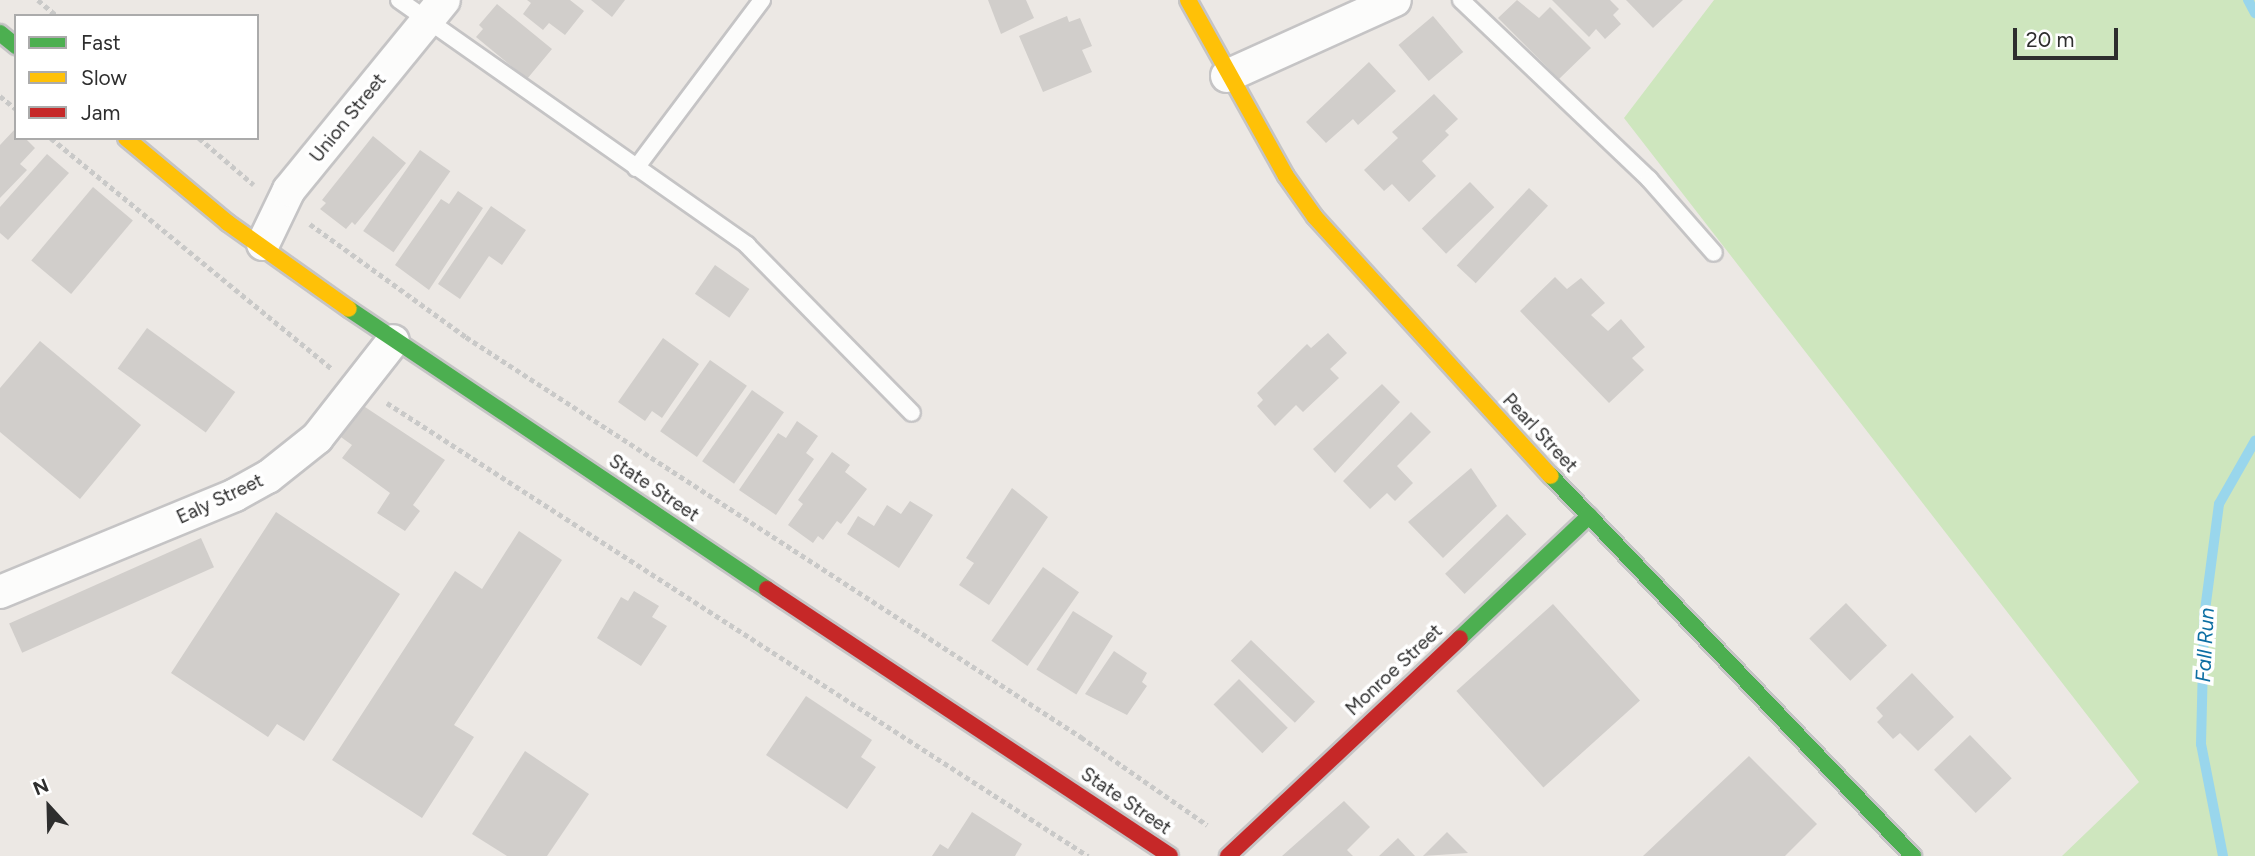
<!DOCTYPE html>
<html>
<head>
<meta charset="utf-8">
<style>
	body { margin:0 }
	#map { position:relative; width:2255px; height:856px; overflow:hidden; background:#ece8e4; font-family:Figtree,sans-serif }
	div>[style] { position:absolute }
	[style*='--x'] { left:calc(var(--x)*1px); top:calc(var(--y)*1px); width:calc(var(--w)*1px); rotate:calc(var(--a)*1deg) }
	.green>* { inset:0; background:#cee6be }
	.stream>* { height:10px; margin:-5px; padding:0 5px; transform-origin:5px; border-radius:5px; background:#99d6ec }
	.building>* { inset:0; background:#d1cecb; transform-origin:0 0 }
	.path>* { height:4.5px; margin-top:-2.25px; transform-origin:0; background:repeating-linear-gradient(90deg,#c9c9c8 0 5px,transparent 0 8.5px) }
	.roads { filter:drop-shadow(2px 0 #c5c4c5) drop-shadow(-2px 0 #c5c4c5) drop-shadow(0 2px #c5c4c5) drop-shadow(0 -2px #c5c4c5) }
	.lane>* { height:16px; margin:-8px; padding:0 8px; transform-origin:8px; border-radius:8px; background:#fcfcfb }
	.street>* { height:32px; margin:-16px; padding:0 16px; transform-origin:16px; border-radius:16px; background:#fcfcfb }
	.fast>* { height:16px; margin:-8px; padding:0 8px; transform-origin:8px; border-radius:8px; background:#4caf50 }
	.slow>* { height:16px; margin:-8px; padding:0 8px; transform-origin:8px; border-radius:8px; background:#ffc107 }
	.jam>* { height:16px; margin:-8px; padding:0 8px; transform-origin:8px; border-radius:8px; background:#c62828 }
	span { translate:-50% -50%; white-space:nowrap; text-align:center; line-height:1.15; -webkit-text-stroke:7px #fff; paint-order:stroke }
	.street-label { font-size:19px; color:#2e2e2e }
	.water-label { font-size:21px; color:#0d6fa3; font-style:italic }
	.legend { position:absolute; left:14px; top:14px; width:245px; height:126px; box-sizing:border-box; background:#fff; border:2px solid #ababab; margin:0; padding:9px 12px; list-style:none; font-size:21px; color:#2e2e2e }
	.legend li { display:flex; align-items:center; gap:14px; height:35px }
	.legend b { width:35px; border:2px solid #ababab }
	.north { position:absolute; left:14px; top:772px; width:70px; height:70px; -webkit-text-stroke:5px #fff; paint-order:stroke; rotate:338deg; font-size:19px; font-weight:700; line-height:28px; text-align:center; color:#2e2e2e }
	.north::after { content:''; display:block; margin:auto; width:24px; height:32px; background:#2e2e2e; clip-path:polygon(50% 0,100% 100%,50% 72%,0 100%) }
	.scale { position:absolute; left:2013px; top:28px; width:105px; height:32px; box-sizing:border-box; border:4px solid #2e2e2e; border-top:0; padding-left:9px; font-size:21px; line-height:24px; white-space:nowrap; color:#2e2e2e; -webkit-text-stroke:5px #fff; paint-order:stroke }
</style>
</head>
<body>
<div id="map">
	<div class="green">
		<i style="clip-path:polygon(1714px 0,2255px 0,2255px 856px,2062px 856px,2139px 782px,1624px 118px)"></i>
	</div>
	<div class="stream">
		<i style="--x:2248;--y:0;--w:15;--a:62"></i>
		<i style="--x:2223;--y:856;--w:114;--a:-101.1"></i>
		<i style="--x:2201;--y:744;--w:126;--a:-88.6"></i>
		<i style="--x:2204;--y:618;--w:115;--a:-82.5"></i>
		<i style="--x:2219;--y:504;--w:73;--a:-60.3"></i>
	</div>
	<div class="building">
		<i style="clip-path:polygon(527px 0,570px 0,584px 11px,565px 35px,549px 23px,543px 30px,523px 14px,531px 3px)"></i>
		<i style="clip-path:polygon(591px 0,625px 0,612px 17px)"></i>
		<i style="clip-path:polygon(988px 0,1026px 0,1034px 18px,1001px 34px)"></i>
		<i style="clip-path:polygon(1517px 0,1539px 18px,1550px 7px,1591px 48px,1559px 79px,1498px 18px)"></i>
		<i style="clip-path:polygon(1552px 0,1610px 0,1619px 9px,1613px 15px,1621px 24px,1605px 39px,1596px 29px,1589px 37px)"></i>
		<i style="clip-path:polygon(1626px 0,1683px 0,1653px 28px)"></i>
		<i style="clip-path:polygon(497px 4px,552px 49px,527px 79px,476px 37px,483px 29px,479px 25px)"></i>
		<i style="clip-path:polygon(1067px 16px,1069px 22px,1080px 18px,1092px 46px,1082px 50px,1092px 72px,1043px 92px,1019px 36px)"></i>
		<i style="left:1433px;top:16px;width:47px;height:45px;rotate:50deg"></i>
		<i style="clip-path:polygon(1369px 62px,1396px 91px,1358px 125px,1353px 119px,1326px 143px,1306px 122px)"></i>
		<i style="clip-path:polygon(1434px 94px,1458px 119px,1445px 131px,1449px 135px,1422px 161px,1436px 176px,1409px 202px,1392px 184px,1384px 191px,1364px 170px,1398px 138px,1392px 132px)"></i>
		<i style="clip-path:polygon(16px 128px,16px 138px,25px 138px,35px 148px,20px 164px,27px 170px,0 198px,0 145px)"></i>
		<i style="clip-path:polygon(373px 136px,406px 163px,355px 225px,352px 222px,346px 229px,320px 209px,326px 203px,322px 200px)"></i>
		<i style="left:420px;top:150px;width:37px;height:99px;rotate:35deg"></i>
		<i style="clip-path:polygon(47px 154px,69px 173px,8px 240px,0 233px,0 207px)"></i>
		<i style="left:1470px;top:182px;width:35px;height:67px;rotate:46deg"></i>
		<i style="left:93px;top:187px;width:52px;height:96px;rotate:40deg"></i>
		<i style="left:1529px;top:188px;width:26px;height:106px;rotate:43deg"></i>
		<i style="clip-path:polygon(458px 191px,483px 208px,429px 290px,395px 265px,441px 199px,449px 204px)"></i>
		<i style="clip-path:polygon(491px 206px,526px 230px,502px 265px,489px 256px,460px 299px,438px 284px)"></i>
		<i style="left:715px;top:265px;width:42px;height:35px;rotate:35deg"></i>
		<i style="clip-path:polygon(1555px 277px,1567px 289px,1581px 278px,1605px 303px,1591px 315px,1608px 331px,1621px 319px,1645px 347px,1632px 358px,1644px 370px,1609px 403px,1520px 311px)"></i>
		<i style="left:147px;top:328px;width:109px;height:50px;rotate:36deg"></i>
		<i style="clip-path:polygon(1328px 333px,1347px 353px,1330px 369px,1339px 378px,1303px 412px,1296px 405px,1275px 426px,1257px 406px,1263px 400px,1257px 393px,1307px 344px,1311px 348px)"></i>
		<i style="clip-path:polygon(663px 338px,699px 364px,662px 418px,652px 411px,645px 421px,618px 402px)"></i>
		<i style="clip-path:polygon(40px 341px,141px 425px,80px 499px,0 432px,0 388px)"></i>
		<i style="left:710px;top:360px;width:45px;height:87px;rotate:35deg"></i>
		<i style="clip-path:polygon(1382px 384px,1400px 402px,1335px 473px,1313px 449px)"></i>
		<i style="left:752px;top:390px;width:39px;height:87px;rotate:35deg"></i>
		<i style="clip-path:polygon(362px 405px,445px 460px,413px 505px,420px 511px,405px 531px,377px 513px,390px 493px,342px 458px,352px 445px,338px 435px)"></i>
		<i style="clip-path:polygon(1411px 412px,1431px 432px,1397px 466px,1413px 483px,1395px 501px,1387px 493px,1370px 509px,1343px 481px)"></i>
		<i style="clip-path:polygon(797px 421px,818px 436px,806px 453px,814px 459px,776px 515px,739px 490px,778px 433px,786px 438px)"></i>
		<i style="clip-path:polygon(832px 452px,850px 465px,845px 472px,867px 489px,841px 524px,837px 521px,823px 540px,818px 536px,813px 543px,788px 525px,803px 504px,798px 500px)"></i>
		<i style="clip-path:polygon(1471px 468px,1497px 506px,1443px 558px,1408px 522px)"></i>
		<i style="clip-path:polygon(1012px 488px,1048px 517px,989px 605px,959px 585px,974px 563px,966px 558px)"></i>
		<i style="clip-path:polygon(910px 501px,933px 515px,899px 568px,847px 534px,858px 516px,874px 526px,887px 505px,901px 514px)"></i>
		<i style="clip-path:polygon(276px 512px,400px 594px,304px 741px,277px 724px,268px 737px,171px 673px)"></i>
		<i style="left:1507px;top:514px;width:28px;height:86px;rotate:46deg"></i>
		<i style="clip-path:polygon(519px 531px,562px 560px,454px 725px,474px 737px,422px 818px,332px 760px,455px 571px,482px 589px)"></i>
		<i style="left:201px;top:538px;width:32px;height:210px;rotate:66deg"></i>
		<i style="left:1043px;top:567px;width:44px;height:90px;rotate:35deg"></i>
		<i style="clip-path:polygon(634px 591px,659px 606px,652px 617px,667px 626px,641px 666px,597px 638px,621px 597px,628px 601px)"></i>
		<i style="left:1846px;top:603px;width:59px;height:51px;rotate:46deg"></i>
		<i style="left:1553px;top:604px;width:130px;height:130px;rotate:48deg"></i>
		<i style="left:1073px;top:611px;width:47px;height:69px;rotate:32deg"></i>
		<i style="left:1251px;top:640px;width:89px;height:29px;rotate:44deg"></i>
		<i style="clip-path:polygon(1114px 651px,1147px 673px,1142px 682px,1147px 686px,1127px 715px,1085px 694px)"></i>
		<i style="clip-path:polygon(1912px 673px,1954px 717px,1918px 751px,1900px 733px,1893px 739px,1877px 722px,1883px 716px,1876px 708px)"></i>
		<i style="left:1239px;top:679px;width:69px;height:36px;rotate:45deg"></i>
		<i style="clip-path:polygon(806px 696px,872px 740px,861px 757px,876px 767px,847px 809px,766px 755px)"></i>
		<i style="left:1970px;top:735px;width:60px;height:50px;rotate:46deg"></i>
		<i style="clip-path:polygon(525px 751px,589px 794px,547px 856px,507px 856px,472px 834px)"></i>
		<i style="clip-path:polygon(1749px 756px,1817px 824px,1785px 856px,1643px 856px)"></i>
		<i style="clip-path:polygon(1344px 801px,1370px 827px,1347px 850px,1353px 856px,1282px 856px)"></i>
		<i style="clip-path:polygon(972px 812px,1022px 844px,1015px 856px,932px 856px,940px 844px,948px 849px)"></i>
		<i style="clip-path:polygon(1447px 832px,1468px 853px,1423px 856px)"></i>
		<i style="clip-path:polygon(1398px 838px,1415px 856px,1379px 856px)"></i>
	</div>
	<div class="path">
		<i style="--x:38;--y:0;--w:25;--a:40"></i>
		<i style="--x:0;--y:96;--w:21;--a:39"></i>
		<i style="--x:51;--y:138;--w:364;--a:39.4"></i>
		<i style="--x:199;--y:138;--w:72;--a:40.5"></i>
		<i style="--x:310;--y:224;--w:193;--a:35.9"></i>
		<i style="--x:466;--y:337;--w:734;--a:33.04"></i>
		<i style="--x:1081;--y:737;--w:154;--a:34.9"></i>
		<i style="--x:387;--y:403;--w:835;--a:32.87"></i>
	</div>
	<div class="roads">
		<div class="lane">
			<i style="--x:399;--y:0;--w:426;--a:35.1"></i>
			<i style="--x:747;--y:245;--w:235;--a:45.5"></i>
			<i style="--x:1461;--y:0;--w:260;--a:43.6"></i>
			<i style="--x:1649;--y:179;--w:98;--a:48.7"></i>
			<i style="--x:636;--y:168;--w:210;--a:-53.1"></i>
		</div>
		<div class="street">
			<i style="--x:1227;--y:76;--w:184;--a:-24.3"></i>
			<i style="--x:263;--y:244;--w:60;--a:-64.3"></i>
			<i style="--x:289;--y:190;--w:245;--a:-50.8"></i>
			<i style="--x:0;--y:592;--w:254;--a:-22.4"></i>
			<i style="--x:235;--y:495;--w:38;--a:-29"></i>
			<i style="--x:268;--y:477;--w:63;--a:-38.5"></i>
			<i style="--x:317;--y:438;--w:123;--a:-51.9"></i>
		</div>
		<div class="fast">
			<i style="--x:0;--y:33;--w:21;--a:39"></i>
			<i style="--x:349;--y:309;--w:503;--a:33.82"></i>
			<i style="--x:1551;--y:476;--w:525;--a:46.39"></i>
			<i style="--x:1460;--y:638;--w:178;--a:-43.4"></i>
		</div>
		<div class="slow">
			<i style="--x:1188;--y:0;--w:201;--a:60.9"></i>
			<i style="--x:1286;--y:176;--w:50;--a:54.7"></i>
			<i style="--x:1315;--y:217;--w:350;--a:47.7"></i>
			<i style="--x:126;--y:138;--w:133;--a:39.8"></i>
			<i style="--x:228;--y:223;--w:148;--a:35.4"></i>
		</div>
		<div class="jam">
			<i style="--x:767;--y:589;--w:483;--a:33.5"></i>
			<i style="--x:1228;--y:856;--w:318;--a:-43.2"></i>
		</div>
	</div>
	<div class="street-label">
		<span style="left:348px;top:118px;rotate:-51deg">Union Street</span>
		<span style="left:1540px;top:433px;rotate:47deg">Pearl Street</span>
		<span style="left:654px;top:488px;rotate:34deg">State Street</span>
		<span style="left:220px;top:499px;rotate:-25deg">Ealy Street</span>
		<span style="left:1394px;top:670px;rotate:-43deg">Monroe Street</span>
		<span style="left:1126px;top:801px;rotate:34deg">State Street</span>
	</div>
	<div class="water-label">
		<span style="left:2205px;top:645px;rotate:-87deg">Fall Run</span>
	</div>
	<ul class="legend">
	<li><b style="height:9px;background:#4caf50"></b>Fast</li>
	<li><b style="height:9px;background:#ffc107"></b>Slow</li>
	<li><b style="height:9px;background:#c62828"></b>Jam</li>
	</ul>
	<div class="north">N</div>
	<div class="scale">20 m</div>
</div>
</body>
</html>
